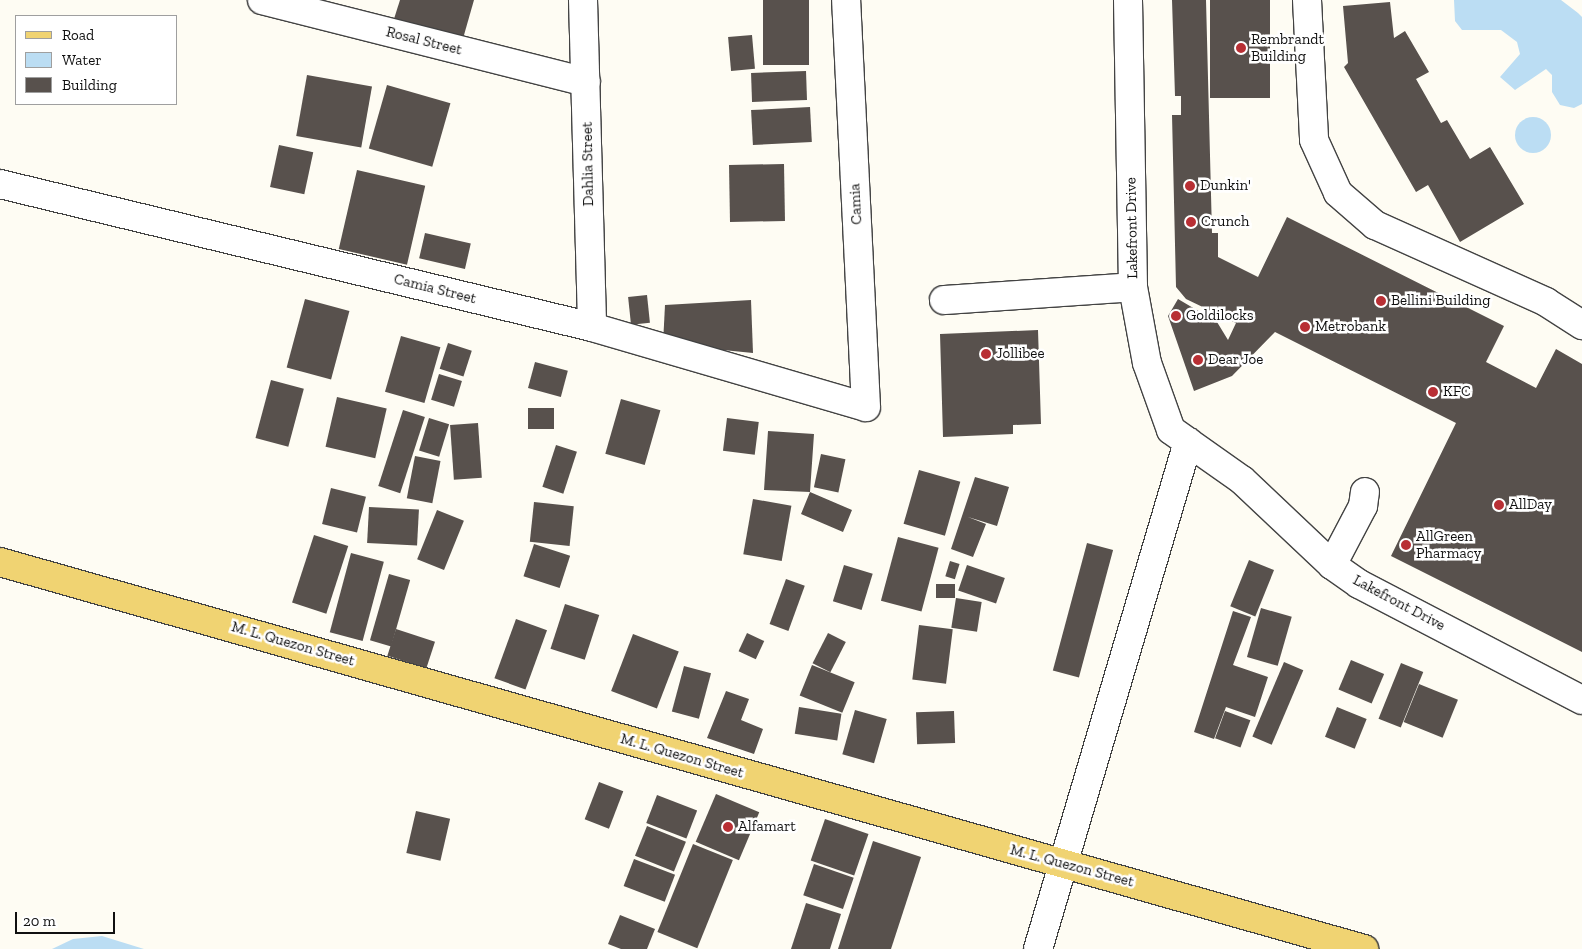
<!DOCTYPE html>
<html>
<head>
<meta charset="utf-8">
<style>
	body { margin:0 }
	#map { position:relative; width:1582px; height:949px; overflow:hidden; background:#fefcf3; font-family:"Zilla Slab",serif }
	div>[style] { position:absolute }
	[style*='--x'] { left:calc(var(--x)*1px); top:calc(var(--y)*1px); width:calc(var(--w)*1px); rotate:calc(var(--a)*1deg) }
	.water>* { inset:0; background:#bbddf3 }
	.round { border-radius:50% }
	.building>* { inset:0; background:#58514d; transform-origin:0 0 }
	.roads { filter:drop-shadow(1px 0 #434343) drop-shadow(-1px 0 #434343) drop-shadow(0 1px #434343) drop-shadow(0 -1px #434343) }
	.minor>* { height:28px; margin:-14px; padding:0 14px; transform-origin:14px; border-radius:14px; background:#fff }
	.major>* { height:28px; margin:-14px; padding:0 14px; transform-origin:14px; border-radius:14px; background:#f0d372 }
	.dots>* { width:14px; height:14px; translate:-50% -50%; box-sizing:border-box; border:2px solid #fff; border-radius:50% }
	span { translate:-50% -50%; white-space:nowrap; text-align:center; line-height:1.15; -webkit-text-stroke:5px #fff; paint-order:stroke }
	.poi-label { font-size:15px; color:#101010 }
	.left { translate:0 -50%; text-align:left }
	.street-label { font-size:15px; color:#101010 }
	.legend { position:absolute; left:15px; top:15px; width:162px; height:90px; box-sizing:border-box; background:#fff; border:1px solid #9f9f9f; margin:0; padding:6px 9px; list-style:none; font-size:15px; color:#101010 }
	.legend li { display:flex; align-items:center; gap:10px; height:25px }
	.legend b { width:25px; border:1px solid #9f9f9f }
	.scale { position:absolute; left:15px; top:912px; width:100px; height:22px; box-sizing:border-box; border:2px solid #101010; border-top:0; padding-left:6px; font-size:15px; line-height:18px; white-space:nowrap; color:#101010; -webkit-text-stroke:4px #fff; paint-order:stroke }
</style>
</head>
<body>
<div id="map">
	<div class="water">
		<i style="clip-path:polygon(1454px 0,1561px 0,1578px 13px,1582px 17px,1582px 104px,1574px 108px,1560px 105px,1552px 92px,1552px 75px,1546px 69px,1515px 90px,1500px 77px,1520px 54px,1517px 42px,1501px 30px,1462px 30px,1455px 21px)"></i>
		<i class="round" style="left:1515px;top:117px;width:36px;height:36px"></i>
		<i style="clip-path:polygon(102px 936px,144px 949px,52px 949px,73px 939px)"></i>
	</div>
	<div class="building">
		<i style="clip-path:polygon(400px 0,474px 0,462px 42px,393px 22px)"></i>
		<i style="left:763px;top:0;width:46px;height:65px"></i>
		<i style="clip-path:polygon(1172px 0,1206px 0,1212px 233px,1218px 233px,1218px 257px,1258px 277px,1287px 217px,1504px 326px,1486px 362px,1536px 388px,1556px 349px,1582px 364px,1582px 652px,1391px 556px,1456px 423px,1275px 332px,1232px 376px,1194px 391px,1168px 316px,1178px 299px,1217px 322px,1228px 340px,1236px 323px,1186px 299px,1176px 287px,1172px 115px,1181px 115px,1181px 96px,1175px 96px)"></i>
		<i style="left:1210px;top:0;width:60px;height:98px"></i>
		<i style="clip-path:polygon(1390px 2px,1394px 38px,1405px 31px,1429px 72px,1416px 79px,1441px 123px,1447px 120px,1470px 159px,1490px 147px,1524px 204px,1460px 242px,1428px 185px,1416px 192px,1344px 67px,1348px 63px,1343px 6px)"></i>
		<i style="left:752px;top:35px;width:34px;height:24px;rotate:85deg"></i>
		<i style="left:806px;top:71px;width:29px;height:55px;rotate:88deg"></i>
		<i style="left:307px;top:75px;width:66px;height:62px;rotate:10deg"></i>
		<i style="left:387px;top:85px;width:66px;height:66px;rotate:16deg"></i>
		<i style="left:810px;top:107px;width:35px;height:59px;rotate:87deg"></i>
		<i style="left:279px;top:145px;width:35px;height:43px;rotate:12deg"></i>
		<i style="left:784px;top:164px;width:57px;height:55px;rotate:89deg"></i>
		<i style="left:357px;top:170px;width:70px;height:81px;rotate:13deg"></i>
		<i style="left:425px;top:233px;width:47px;height:26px;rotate:13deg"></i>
		<i style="left:647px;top:295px;width:28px;height:19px;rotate:84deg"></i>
		<i style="left:305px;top:299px;width:46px;height:71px;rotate:15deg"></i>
		<i style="clip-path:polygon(751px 300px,753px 353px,663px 344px,665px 305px)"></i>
		<i style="clip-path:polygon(1038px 330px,1041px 424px,1013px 425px,1013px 434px,943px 437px,940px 334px)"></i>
		<i style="left:401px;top:336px;width:41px;height:58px;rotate:16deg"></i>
		<i style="left:448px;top:343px;width:25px;height:27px;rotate:18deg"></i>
		<i style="left:535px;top:362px;width:34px;height:27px;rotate:15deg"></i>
		<i style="left:439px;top:374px;width:24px;height:27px;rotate:17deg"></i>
		<i style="left:271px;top:380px;width:34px;height:60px;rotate:15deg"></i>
		<i style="left:337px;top:397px;width:51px;height:51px;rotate:13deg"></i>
		<i style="left:621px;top:399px;width:41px;height:57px;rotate:16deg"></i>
		<i style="left:528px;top:408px;width:26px;height:21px"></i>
		<i style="left:403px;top:410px;width:23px;height:80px;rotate:18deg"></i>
		<i style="left:429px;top:418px;width:21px;height:34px;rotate:17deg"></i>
		<i style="left:727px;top:418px;width:32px;height:33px;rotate:7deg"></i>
		<i style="left:478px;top:423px;width:55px;height:28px;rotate:86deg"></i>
		<i style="clip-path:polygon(768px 431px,814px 434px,810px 492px,852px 510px,843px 532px,801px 514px,810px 492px,764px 490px)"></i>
		<i style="left:556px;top:445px;width:22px;height:44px;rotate:18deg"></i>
		<i style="left:821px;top:454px;width:25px;height:34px;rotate:12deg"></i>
		<i style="left:415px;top:456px;width:26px;height:43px;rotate:11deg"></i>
		<i style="left:919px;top:470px;width:43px;height:56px;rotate:16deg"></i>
		<i style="clip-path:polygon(975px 477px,1009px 487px,997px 526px,968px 517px,986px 524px,973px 557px,951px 549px)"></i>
		<i style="left:331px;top:488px;width:36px;height:37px;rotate:14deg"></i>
		<i style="left:753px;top:499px;width:39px;height:56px;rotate:10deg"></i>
		<i style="left:534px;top:502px;width:40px;height:40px;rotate:6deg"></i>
		<i style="left:369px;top:507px;width:50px;height:36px;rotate:3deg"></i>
		<i style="left:437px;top:510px;width:29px;height:53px;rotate:22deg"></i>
		<i style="left:314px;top:535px;width:36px;height:71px;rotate:18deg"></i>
		<i style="left:898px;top:537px;width:42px;height:66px;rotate:15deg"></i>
		<i style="left:1087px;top:543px;width:27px;height:132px;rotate:15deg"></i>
		<i style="left:534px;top:544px;width:38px;height:34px;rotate:18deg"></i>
		<i style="left:351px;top:553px;width:34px;height:82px;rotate:15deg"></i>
		<i style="left:1249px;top:560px;width:27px;height:50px;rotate:22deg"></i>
		<i style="left:950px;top:561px;width:10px;height:16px;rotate:17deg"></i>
		<i style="left:844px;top:565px;width:30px;height:38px;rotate:17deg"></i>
		<i style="left:967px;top:565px;width:40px;height:27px;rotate:19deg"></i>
		<i style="left:389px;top:574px;width:22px;height:69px;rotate:16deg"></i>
		<i style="left:786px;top:579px;width:20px;height:48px;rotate:20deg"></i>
		<i style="left:936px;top:584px;width:19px;height:14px"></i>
		<i style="left:956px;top:598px;width:26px;height:30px;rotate:9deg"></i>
		<i style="left:565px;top:604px;width:36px;height:47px;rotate:18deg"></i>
		<i style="left:1261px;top:608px;width:32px;height:51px;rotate:16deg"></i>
		<i style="clip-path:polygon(1233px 611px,1251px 617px,1233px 665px,1268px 677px,1255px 717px,1226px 707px,1214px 739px,1194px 732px)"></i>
		<i style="left:516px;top:619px;width:33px;height:63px;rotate:20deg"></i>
		<i style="left:919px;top:625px;width:34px;height:55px;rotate:7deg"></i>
		<i style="left:396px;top:629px;width:41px;height:28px;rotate:18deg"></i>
		<i style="left:747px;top:633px;width:19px;height:20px;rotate:25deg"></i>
		<i style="left:828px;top:633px;width:20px;height:34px;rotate:27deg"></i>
		<i style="left:633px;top:634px;width:49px;height:61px;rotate:21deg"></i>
		<i style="left:1351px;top:660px;width:36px;height:32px;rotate:23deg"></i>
		<i style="left:1284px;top:662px;width:21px;height:81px;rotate:23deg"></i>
		<i style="left:1401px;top:663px;width:24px;height:60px;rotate:22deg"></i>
		<i style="left:812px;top:665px;width:46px;height:33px;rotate:22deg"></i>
		<i style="left:684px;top:666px;width:28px;height:47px;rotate:15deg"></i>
		<i style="left:1419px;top:684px;width:42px;height:41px;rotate:22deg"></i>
		<i style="clip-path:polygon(726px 691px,749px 699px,741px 720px,763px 729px,754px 754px,707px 738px)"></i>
		<i style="left:799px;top:707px;width:43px;height:27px;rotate:9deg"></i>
		<i style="left:1337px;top:707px;width:32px;height:32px;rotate:22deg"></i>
		<i style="left:855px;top:710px;width:33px;height:46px;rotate:16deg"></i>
		<i style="left:954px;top:711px;width:32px;height:38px;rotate:88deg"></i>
		<i style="left:1225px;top:711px;width:27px;height:29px;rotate:20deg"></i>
		<i style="left:599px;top:782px;width:26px;height:40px;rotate:21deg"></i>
		<i style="left:716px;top:794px;width:47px;height:52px;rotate:23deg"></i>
		<i style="left:657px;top:795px;width:43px;height:30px;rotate:21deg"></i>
		<i style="left:416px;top:811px;width:35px;height:43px;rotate:13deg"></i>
		<i style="left:825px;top:819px;width:46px;height:44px;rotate:19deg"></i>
		<i style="left:647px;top:826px;width:42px;height:32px;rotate:22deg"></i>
		<i style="clip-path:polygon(873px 841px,921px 857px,891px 949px,838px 949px)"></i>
		<i style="left:693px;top:844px;width:43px;height:95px;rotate:22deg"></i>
		<i style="left:634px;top:859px;width:44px;height:29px;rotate:21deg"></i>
		<i style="left:814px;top:864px;width:42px;height:33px;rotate:19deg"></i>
		<i style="clip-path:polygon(806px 903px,841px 914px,830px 949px,791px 949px)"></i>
		<i style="clip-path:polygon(620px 915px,655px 929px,647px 949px,621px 949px,608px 944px)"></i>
	</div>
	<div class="roads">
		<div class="minor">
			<i style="--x:262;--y:0;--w:334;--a:14.2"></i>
			<i style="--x:583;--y:0;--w:327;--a:88.4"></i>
			<i style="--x:1128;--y:0;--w:287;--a:89"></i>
			<i style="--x:1133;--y:287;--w:77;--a:79.6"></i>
			<i style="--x:1147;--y:363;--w:71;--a:70.3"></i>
			<i style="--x:1171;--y:430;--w:87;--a:35.2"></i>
			<i style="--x:1242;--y:480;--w:124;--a:43.4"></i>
			<i style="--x:1332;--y:565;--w:33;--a:35"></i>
			<i style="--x:1359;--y:584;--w:251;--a:27.5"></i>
			<i style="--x:1307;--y:0;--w:140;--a:87.1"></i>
			<i style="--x:1314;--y:140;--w:58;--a:65.6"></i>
			<i style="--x:1338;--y:193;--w:49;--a:40.9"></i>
			<i style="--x:1375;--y:225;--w:188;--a:24.2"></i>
			<i style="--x:1546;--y:302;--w:43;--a:32.6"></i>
			<i style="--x:0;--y:184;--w:609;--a:13.58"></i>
			<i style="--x:592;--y:327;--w:285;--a:16.3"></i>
			<i style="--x:866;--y:407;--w:407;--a:-92.8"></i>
			<i style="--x:944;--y:300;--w:189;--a:-3.9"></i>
			<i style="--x:1332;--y:565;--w:67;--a:-62.3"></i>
			<i style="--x:1363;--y:506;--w:14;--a:-82"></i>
			<i style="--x:1038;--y:949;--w:529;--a:-73.52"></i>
		</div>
		<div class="major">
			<i style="--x:0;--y:562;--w:1418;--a:15.84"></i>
		</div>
	</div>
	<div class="dots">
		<i style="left:1241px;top:48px;background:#b82f34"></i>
		<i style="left:1190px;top:186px;background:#b82f34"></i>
		<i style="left:1191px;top:222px;background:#b82f34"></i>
		<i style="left:1381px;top:301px;background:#b82f34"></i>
		<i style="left:1176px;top:316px;background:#b82f34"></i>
		<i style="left:1305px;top:327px;background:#b82f34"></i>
		<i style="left:986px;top:354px;background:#b82f34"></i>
		<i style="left:1198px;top:360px;background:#b82f34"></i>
		<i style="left:1433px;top:392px;background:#b82f34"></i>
		<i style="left:1499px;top:505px;background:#b82f34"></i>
		<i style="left:1406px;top:545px;background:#b82f34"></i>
		<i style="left:728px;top:827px;background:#b82f34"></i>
	</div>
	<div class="poi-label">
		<span class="left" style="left:1251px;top:48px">Rembrandt<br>Building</span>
		<span class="left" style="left:1200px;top:186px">Dunkin'</span>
		<span class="left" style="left:1201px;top:222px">Crunch</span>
		<span class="left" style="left:1391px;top:301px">Bellini Building</span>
		<span class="left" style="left:1186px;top:316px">Goldilocks</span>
		<span class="left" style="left:1315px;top:327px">Metrobank</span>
		<span class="left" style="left:996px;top:354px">Jollibee</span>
		<span class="left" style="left:1208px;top:360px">Dear Joe</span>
		<span class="left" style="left:1443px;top:392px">KFC</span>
		<span class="left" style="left:1509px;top:505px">AllDay</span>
		<span class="left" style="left:1416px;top:545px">AllGreen<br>Pharmacy</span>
		<span class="left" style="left:738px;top:827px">Alfamart</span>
	</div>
	<div class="street-label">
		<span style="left:424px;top:41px;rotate:14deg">Rosal Street</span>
		<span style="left:588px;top:164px;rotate:-91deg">Dahlia Street</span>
		<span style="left:856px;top:204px;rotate:-93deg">Camia</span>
		<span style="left:1132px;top:228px;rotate:-91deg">Lakefront Drive</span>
		<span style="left:435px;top:289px;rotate:14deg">Camia Street</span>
		<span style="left:1399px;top:603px;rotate:28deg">Lakefront Drive</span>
		<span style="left:293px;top:644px;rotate:16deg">M. L. Quezon Street</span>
		<span style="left:682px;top:756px;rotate:16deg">M. L. Quezon Street</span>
		<span style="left:1072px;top:866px;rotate:15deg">M. L. Quezon Street</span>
	</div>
	<ul class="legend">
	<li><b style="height:6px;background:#f0d372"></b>Road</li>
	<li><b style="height:14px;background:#bbddf3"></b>Water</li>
	<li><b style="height:14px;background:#58514d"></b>Building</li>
	</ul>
	<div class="scale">20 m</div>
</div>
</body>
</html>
